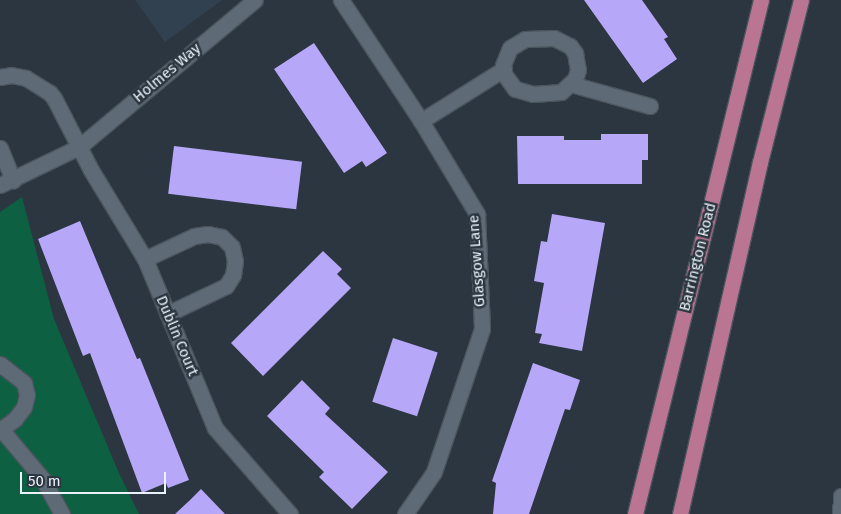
<!DOCTYPE html>
<html>
<head>
<meta charset="utf-8">
<style>
	body { margin:0 }
	#map { position:relative; width:841px; height:514px; overflow:hidden; background:#2b3640; font-family:"Fira Sans",sans-serif }
	div>[style] { position:absolute }
	[style*='--x'] { left:calc(var(--x)*1px); top:calc(var(--y)*1px); width:calc(var(--w)*1px); rotate:calc(var(--a)*1deg) }
	.built>* { inset:0; background:#31414f }
	.green>* { inset:0; background:#0d6042 }
	.building>* { inset:0; background:#b6a7f8; transform-origin:0 0 }
	.roads { filter:drop-shadow(1px 0 #4b555d) drop-shadow(-1px 0 #4b555d) drop-shadow(0 1px #4b555d) drop-shadow(0 -1px #4b555d) }
	.minor>* { height:15px; margin:-7.5px; padding:0 7.5px; transform-origin:7.5px; border-radius:7.5px; background:#5e6a76 }
	.major>* { height:15px; margin:-7.5px; padding:0 7.5px; transform-origin:7.5px; border-radius:7.5px; background:#ba7592 }
	span { translate:-50% -50%; white-space:nowrap; text-align:center; line-height:1.15; -webkit-text-stroke:5px #2b3640; paint-order:stroke }
	.street-label { font-size:15px; color:#eaf1f8 }
	.scale { position:absolute; left:20px; top:472px; width:146px; height:22px; box-sizing:border-box; border:2px solid #eaf1f8; border-top:0; padding-left:6px; font-size:15px; line-height:18px; white-space:nowrap; color:#eaf1f8; -webkit-text-stroke:4px #2b3640; paint-order:stroke }
</style>
</head>
<body>
<div id="map">
	<div class="built">
		<i style="clip-path:polygon(135px 0,222px 0,165px 42px)"></i>
	</div>
	<div class="green">
		<i style="clip-path:polygon(22px 197px,54px 319px,118px 471px,139px 514px,0 514px,0 212px)"></i>
	</div>
	<div class="building">
		<i style="clip-path:polygon(584px 0,642px 0,668px 37px,664px 39px,677px 59px,643px 83px)"></i>
		<i style="clip-path:polygon(314px 43px,387px 153px,366px 167px,362px 161px,344px 173px,274px 69px)"></i>
		<i style="clip-path:polygon(601px 134px,648px 134px,648px 160px,642px 160px,642px 184px,518px 184px,517px 136px,564px 136px,564px 140px,601px 140px)"></i>
		<i style="left:174px;top:146px;width:129px;height:48px;rotate:7deg"></i>
		<i style="clip-path:polygon(552px 214px,605px 223px,582px 351px,539px 343px,542px 334px,535px 333px,544px 283px,534px 281px,541px 241px,547px 242px)"></i>
		<i style="clip-path:polygon(80px 221px,137px 359px,140px 358px,189px 480px,168px 488px,166px 483px,142px 493px,90px 353px,83px 356px,38px 239px)"></i>
		<i style="clip-path:polygon(323px 251px,342px 269px,337px 274px,351px 288px,263px 376px,231px 343px)"></i>
		<i style="left:393px;top:338px;width:47px;height:67px;rotate:18deg"></i>
		<i style="clip-path:polygon(533px 363px,580px 380px,570px 410px,565px 409px,529px 514px,493px 514px,496px 483px,492px 481px)"></i>
		<i style="clip-path:polygon(302px 380px,330px 408px,325px 414px,388px 472px,352px 509px,319px 477px,324px 472px,267px 416px)"></i>
		<i style="clip-path:polygon(201px 489px,225px 514px,175px 514px,189px 501px)"></i>
	</div>
	<div class="roads">
		<div class="minor">
			<i style="--x:341;--y:0;--w:145;--a:56.5"></i>
			<i style="--x:421;--y:121;--w:109;--a:58.9"></i>
			<i style="--x:477;--y:214;--w:115;--a:87.5"></i>
			<i style="--x:482;--y:329;--w:151;--a:108.6"></i>
			<i style="--x:434;--y:472;--w:51;--a:124.6"></i>
			<i style="--x:554;--y:38;--w:18;--a:27"></i>
			<i style="--x:570;--y:46;--w:9;--a:54"></i>
			<i style="--x:575;--y:53;--w:17;--a:80"></i>
			<i style="--x:578;--y:70;--w:9;--a:108"></i>
			<i style="--x:575;--y:79;--w:19;--a:137"></i>
			<i style="--x:561;--y:92;--w:28;--a:176"></i>
			<i style="--x:533;--y:94;--w:19;--a:-164"></i>
			<i style="--x:515;--y:89;--w:19;--a:-126"></i>
			<i style="--x:504;--y:74;--w:9;--a:-96"></i>
			<i style="--x:503;--y:65;--w:18;--a:-68"></i>
			<i style="--x:510;--y:48;--w:17;--a:-31"></i>
			<i style="--x:525;--y:39;--w:29;--a:-2"></i>
			<i style="--x:0;--y:77;--w:11;--a:-10"></i>
			<i style="--x:11;--y:75;--w:15;--a:11"></i>
			<i style="--x:26;--y:78;--w:28;--a:32"></i>
			<i style="--x:50;--y:93;--w:6;--a:51"></i>
			<i style="--x:54;--y:98;--w:81;--a:62.8"></i>
			<i style="--x:91;--y:170;--w:104;--a:58.8"></i>
			<i style="--x:145;--y:259;--w:183;--a:67.5"></i>
			<i style="--x:215;--y:428;--w:114;--a:48.9"></i>
			<i style="--x:571;--y:84;--w:82;--a:15.6"></i>
			<i style="--x:421;--y:121;--w:98;--a:-32.1"></i>
			<i style="--x:0;--y:148;--w:35;--a:68"></i>
			<i style="--x:0;--y:185;--w:88;--a:-25.7"></i>
			<i style="--x:79;--y:147;--w:229;--a:-39.9"></i>
			<i style="--x:145;--y:259;--w:54;--a:-25.1"></i>
			<i style="--x:194;--y:236;--w:14;--a:-8"></i>
			<i style="--x:208;--y:234;--w:14;--a:12"></i>
			<i style="--x:222;--y:237;--w:14;--a:45"></i>
			<i style="--x:232;--y:247;--w:14;--a:78"></i>
			<i style="--x:235;--y:261;--w:14;--a:98"></i>
			<i style="--x:233;--y:275;--w:13;--a:122"></i>
			<i style="--x:226;--y:286;--w:65;--a:154.6"></i>
			<i style="--x:0;--y:364;--w:31;--a:38"></i>
			<i style="--x:24;--y:383;--w:12;--a:76"></i>
			<i style="--x:27;--y:395;--w:12;--a:104"></i>
			<i style="--x:24;--y:407;--w:15;--a:127"></i>
			<i style="--x:15;--y:419;--w:17;--a:144"></i>
			<i style="--x:0;--y:428;--w:65;--a:50"></i>
			<i style="--x:42;--y:478;--w:41;--a:60.9"></i>
			<i style="--x:840;--y:514;--w:18;--a:-87"></i>
		</div>
		<div class="major">
			<i style="--x:635;--y:514;--w:529;--a:-76.23"></i>
			<i style="--x:680;--y:514;--w:361;--a:-77.2"></i>
			<i style="--x:760;--y:162;--w:167;--a:-75.8"></i>
		</div>
	</div>
	<div class="street-label">
		<span style="left:167px;top:73px;rotate:-40deg">Holmes Way</span>
		<span style="left:698px;top:257px;rotate:-76deg">Barrington Road</span>
		<span style="left:477px;top:261px;rotate:-94deg">Glasgow Lane</span>
		<span style="left:177px;top:336px;rotate:67deg">Dublin Court</span>
	</div>
	<div class="scale">50 m</div>
</div>
</body>
</html>
